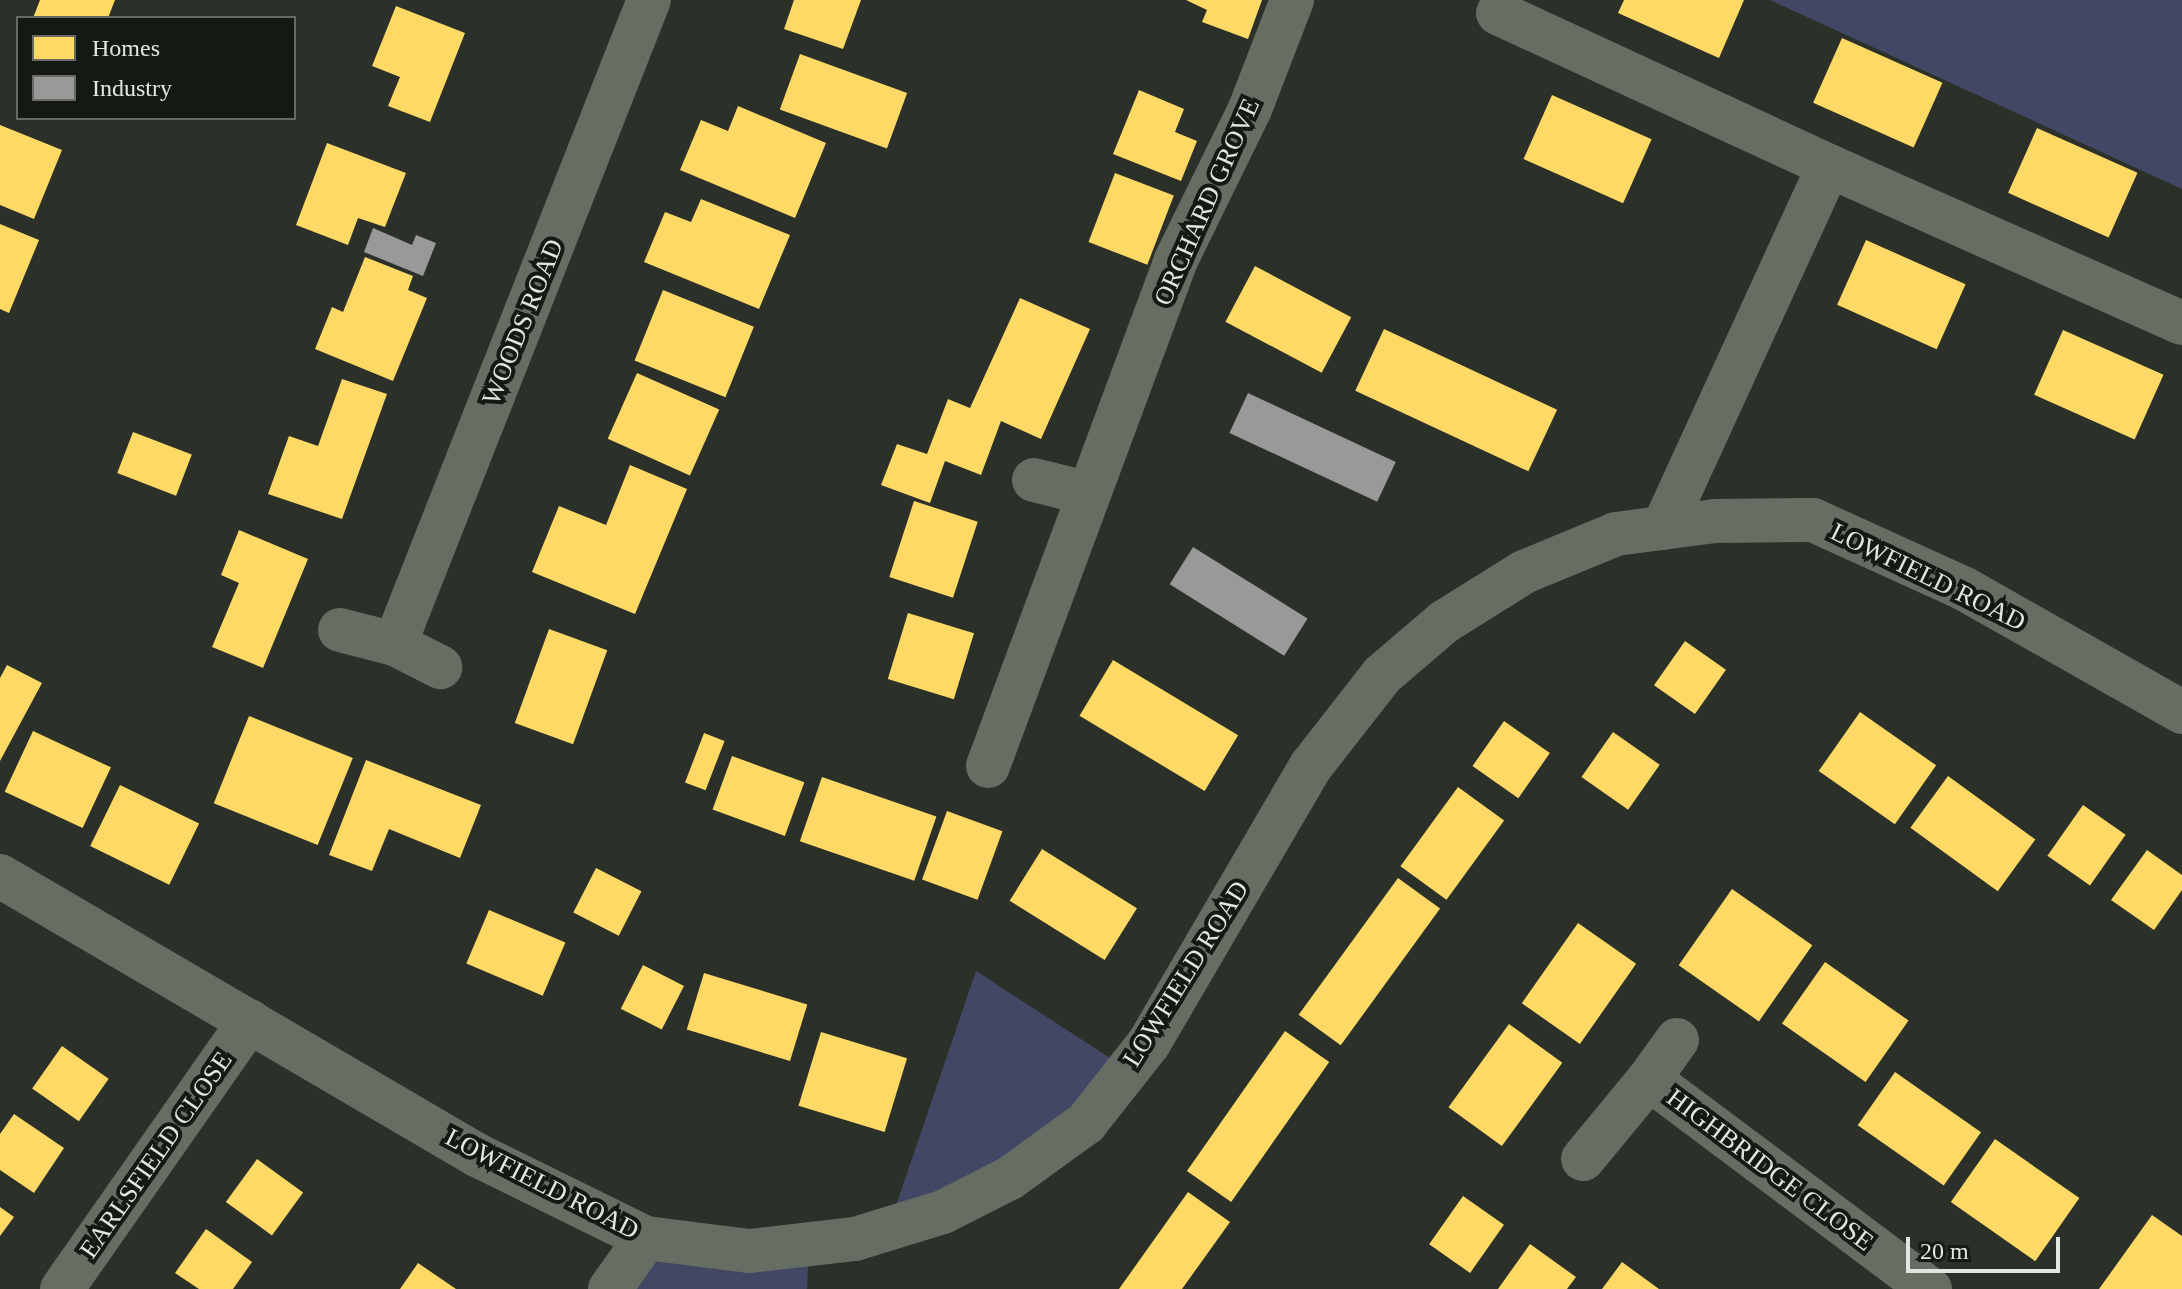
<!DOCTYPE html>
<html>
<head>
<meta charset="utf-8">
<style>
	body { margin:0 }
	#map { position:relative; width:2182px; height:1289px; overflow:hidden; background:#2b3028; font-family:"Times New Roman",serif }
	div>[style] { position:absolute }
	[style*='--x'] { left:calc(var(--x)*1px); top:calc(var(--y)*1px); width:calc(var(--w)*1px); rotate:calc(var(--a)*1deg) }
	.green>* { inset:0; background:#424765 }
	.homes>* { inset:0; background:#ffd966; transform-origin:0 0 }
	.industry>* { inset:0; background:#999; transform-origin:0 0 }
	.minor>* { height:44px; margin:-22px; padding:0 22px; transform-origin:22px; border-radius:22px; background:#666d62 }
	span { translate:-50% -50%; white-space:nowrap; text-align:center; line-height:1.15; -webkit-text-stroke:8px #151913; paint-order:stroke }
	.street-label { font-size:26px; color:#e1e7de }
	.legend { position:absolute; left:16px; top:16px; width:280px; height:104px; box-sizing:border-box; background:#151913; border:2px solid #676b64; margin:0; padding:10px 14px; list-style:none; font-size:24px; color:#e1e7de }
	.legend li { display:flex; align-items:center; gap:16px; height:40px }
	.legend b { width:40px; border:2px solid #676b64 }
	.scale { position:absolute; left:1906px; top:1237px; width:154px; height:36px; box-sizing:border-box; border:4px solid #e1e7de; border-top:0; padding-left:10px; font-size:24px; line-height:28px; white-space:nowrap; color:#e1e7de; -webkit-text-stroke:6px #151913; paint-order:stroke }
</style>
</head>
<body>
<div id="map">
	<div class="green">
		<i style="clip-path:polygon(1770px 0,2182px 0,2182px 189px)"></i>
		<i style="clip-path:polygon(976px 971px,1127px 1069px,1010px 1178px,888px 1229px)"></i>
		<i style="clip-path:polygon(646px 1238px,809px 1244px,807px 1289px,610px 1289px)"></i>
	</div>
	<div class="homes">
		<i style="clip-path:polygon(40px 0,115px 0,108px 18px,33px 18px)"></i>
		<i style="clip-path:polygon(794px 0,861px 0,843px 49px,784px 29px)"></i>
		<i style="clip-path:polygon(1186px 0,1262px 0,1248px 39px,1202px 22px,1207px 10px)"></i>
		<i style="clip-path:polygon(1624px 0,1744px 0,1719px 58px,1618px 13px)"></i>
		<i style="clip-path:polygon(396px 6px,465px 33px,430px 122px,388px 106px,400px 77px,372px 66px)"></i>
		<i style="left:1842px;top:38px;width:110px;height:71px;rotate:24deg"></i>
		<i style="left:800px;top:54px;width:114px;height:59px;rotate:20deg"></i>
		<i style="clip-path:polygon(1139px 90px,1184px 109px,1175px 132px,1197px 141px,1181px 181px,1113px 154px)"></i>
		<i style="left:1552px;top:95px;width:109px;height:70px;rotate:24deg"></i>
		<i style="clip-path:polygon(738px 106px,826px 143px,795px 218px,680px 170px,701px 120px,728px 131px)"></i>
		<i style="clip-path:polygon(0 125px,62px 150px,34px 219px,0 205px)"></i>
		<i style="left:2037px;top:128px;width:110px;height:71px;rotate:24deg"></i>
		<i style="clip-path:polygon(327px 143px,406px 173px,385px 227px,358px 218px,348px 245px,296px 225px)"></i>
		<i style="left:1115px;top:173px;width:63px;height:74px;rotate:21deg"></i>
		<i style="clip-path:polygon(701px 199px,790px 235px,759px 309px,644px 262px,665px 212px,691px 222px)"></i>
		<i style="clip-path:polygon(0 224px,39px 240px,9px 313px,0 309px)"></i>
		<i style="left:1866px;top:240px;width:109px;height:71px;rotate:24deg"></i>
		<i style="clip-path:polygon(365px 257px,413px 276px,408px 290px,427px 298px,393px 381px,315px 349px,332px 307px,343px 312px)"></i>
		<i style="left:1255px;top:266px;width:109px;height:63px;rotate:28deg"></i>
		<i style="left:663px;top:290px;width:98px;height:76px;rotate:22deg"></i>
		<i style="clip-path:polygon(1020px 298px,1090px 329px,1041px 439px,1001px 421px,981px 475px,945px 461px,930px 503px,881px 485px,897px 444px,927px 454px,948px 399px,970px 408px)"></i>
		<i style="left:1384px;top:329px;width:191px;height:68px;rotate:25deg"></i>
		<i style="left:2063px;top:330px;width:110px;height:71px;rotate:24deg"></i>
		<i style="left:637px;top:373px;width:90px;height:72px;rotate:24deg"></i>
		<i style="clip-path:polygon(342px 379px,387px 394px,342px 519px,268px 494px,289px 436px,318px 446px)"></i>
		<i style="left:133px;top:432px;width:63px;height:44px;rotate:21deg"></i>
		<i style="clip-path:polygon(630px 465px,687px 489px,635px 614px,532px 572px,559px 506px,606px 525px)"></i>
		<i style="left:914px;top:501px;width:67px;height:80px;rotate:18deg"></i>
		<i style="clip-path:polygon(239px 530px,308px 559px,263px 668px,212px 647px,239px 583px,221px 575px)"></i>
		<i style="left:908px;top:613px;width:69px;height:69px;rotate:17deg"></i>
		<i style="left:549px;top:629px;width:62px;height:100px;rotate:20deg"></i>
		<i style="left:1685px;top:641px;width:50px;height:54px;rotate:35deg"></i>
		<i style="left:1113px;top:660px;width:146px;height:65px;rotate:31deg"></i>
		<i style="clip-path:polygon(7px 665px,42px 683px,0 761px,0 678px)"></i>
		<i style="left:1860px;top:712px;width:93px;height:72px;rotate:35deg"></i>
		<i style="left:249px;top:716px;width:112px;height:94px;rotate:22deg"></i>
		<i style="left:1504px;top:721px;width:56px;height:55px;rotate:35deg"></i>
		<i style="left:33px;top:731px;width:86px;height:67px;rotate:25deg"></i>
		<i style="left:1613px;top:732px;width:57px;height:55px;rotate:35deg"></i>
		<i style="left:704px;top:733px;width:22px;height:53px;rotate:21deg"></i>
		<i style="left:732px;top:756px;width:77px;height:57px;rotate:20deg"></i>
		<i style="clip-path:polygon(366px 760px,481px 805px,460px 858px,389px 829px,372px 871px,329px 855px)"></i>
		<i style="left:1948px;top:776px;width:108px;height:64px;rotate:36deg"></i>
		<i style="left:822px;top:777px;width:121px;height:68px;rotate:19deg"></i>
		<i style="left:120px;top:785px;width:88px;height:68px;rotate:26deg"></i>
		<i style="left:1458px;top:787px;width:57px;height:98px;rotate:36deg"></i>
		<i style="left:2083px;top:805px;width:52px;height:62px;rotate:35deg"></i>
		<i style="left:947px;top:811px;width:59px;height:73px;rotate:20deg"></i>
		<i style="left:1042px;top:849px;width:112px;height:61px;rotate:32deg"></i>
		<i style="clip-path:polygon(2147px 850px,2182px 875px,2182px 890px,2154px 930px,2111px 900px)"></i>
		<i style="left:596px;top:868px;width:51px;height:50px;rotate:27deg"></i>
		<i style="left:1398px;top:878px;width:52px;height:169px;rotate:36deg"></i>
		<i style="left:1732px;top:889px;width:98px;height:93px;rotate:35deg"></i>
		<i style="left:489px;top:910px;width:83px;height:58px;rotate:23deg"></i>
		<i style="left:1578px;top:923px;width:71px;height:98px;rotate:35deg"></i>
		<i style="left:1825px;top:962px;width:102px;height:75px;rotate:35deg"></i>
		<i style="left:643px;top:965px;width:46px;height:49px;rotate:27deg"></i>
		<i style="left:704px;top:973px;width:108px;height:59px;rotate:17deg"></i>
		<i style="left:1509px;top:1024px;width:66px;height:103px;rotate:36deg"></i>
		<i style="left:1285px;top:1031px;width:54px;height:171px;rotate:35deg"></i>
		<i style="left:821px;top:1032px;width:90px;height:77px;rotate:17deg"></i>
		<i style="left:62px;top:1046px;width:57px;height:52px;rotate:35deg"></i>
		<i style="left:1895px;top:1072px;width:105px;height:65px;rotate:35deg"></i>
		<i style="clip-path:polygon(14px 1114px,64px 1148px,34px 1193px,0 1170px,0 1134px)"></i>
		<i style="left:1995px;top:1139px;width:103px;height:77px;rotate:35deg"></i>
		<i style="left:257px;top:1159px;width:57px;height:53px;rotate:36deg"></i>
		<i style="clip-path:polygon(1188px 1192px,1230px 1222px,1182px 1289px,1119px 1289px)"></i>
		<i style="left:1463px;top:1196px;width:50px;height:59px;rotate:35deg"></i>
		<i style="clip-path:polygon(0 1207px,14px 1217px,0 1236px)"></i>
		<i style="clip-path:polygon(2152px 1215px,2182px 1236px,2182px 1289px,2099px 1289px)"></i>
		<i style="clip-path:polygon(206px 1229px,252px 1262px,233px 1289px,199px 1289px,175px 1273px)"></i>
		<i style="clip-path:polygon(1530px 1244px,1576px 1277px,1567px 1289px,1498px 1289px)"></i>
		<i style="clip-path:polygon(1622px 1262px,1659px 1289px,1602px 1289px)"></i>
		<i style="clip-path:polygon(418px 1263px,456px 1289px,400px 1289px)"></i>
	</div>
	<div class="industry">
		<i style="clip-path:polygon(373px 228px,412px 245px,416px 235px,436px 243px,423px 276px,364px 252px)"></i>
		<i style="left:1248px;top:393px;width:163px;height:44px;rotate:25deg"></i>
		<i style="left:1193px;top:547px;width:135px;height:44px;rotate:32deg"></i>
	</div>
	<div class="minor">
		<i style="--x:1498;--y:13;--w:365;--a:24.8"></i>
		<i style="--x:1034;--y:480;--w:54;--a:14"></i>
		<i style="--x:1663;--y:528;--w:398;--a:-65.4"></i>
		<i style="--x:1829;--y:166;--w:386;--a:24"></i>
		<i style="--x:340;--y:630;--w:57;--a:14.3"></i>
		<i style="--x:395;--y:644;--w:692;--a:-68.48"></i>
		<i style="--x:395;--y:644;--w:51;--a:27.1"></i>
		<i style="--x:988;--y:766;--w:540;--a:-69.62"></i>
		<i style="--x:1176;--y:260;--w:168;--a:-63.9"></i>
		<i style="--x:1250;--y:109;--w:117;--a:-68.9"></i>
		<i style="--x:0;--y:876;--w:553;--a:30.32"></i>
		<i style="--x:477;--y:1155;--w:188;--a:26.2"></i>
		<i style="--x:646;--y:1238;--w:104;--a:7.2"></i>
		<i style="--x:749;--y:1251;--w:107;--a:-6.5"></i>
		<i style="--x:855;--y:1239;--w:92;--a:-17.1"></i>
		<i style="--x:943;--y:1212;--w:75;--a:-26.9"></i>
		<i style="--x:1010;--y:1178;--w:94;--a:-35.9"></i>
		<i style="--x:1086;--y:1123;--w:102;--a:-51.8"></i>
		<i style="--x:1149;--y:1043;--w:321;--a:-59.7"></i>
		<i style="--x:1311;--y:766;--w:115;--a:-52"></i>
		<i style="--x:1382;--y:675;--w:82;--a:-40.5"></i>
		<i style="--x:1444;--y:622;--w:94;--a:-32"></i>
		<i style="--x:1524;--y:572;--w:100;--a:-22.4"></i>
		<i style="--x:1616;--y:534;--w:100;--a:-7.5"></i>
		<i style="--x:1715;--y:521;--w:98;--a:-0.6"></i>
		<i style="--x:1813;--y:520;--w:165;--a:24.4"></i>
		<i style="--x:1963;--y:588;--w:252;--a:29.5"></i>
		<i style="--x:1649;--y:1079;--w:48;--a:-54.3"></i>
		<i style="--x:1583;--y:1159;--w:104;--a:-50.5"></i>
		<i style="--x:1649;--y:1079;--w:351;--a:36.8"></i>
		<i style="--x:62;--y:1289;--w:327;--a:-55"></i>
		<i style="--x:610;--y:1289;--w:62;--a:-54.8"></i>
	</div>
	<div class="street-label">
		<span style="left:1207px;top:202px;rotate:-66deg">ORCHARD GROVE</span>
		<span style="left:523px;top:322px;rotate:-68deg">WOODS ROAD</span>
		<span style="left:1928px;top:577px;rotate:26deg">LOWFIELD ROAD</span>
		<span style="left:1186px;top:974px;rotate:-58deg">LOWFIELD ROAD</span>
		<span style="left:156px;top:1155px;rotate:-55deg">EARLSFIELD CLOSE</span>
		<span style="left:1770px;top:1170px;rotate:37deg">HIGHBRIDGE CLOSE</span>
		<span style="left:542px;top:1184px;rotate:27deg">LOWFIELD ROAD</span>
	</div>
	<ul class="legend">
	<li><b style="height:22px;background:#ffd966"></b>Homes</li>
	<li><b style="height:22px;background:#999"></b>Industry</li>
	</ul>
	<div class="scale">20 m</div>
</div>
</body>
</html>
